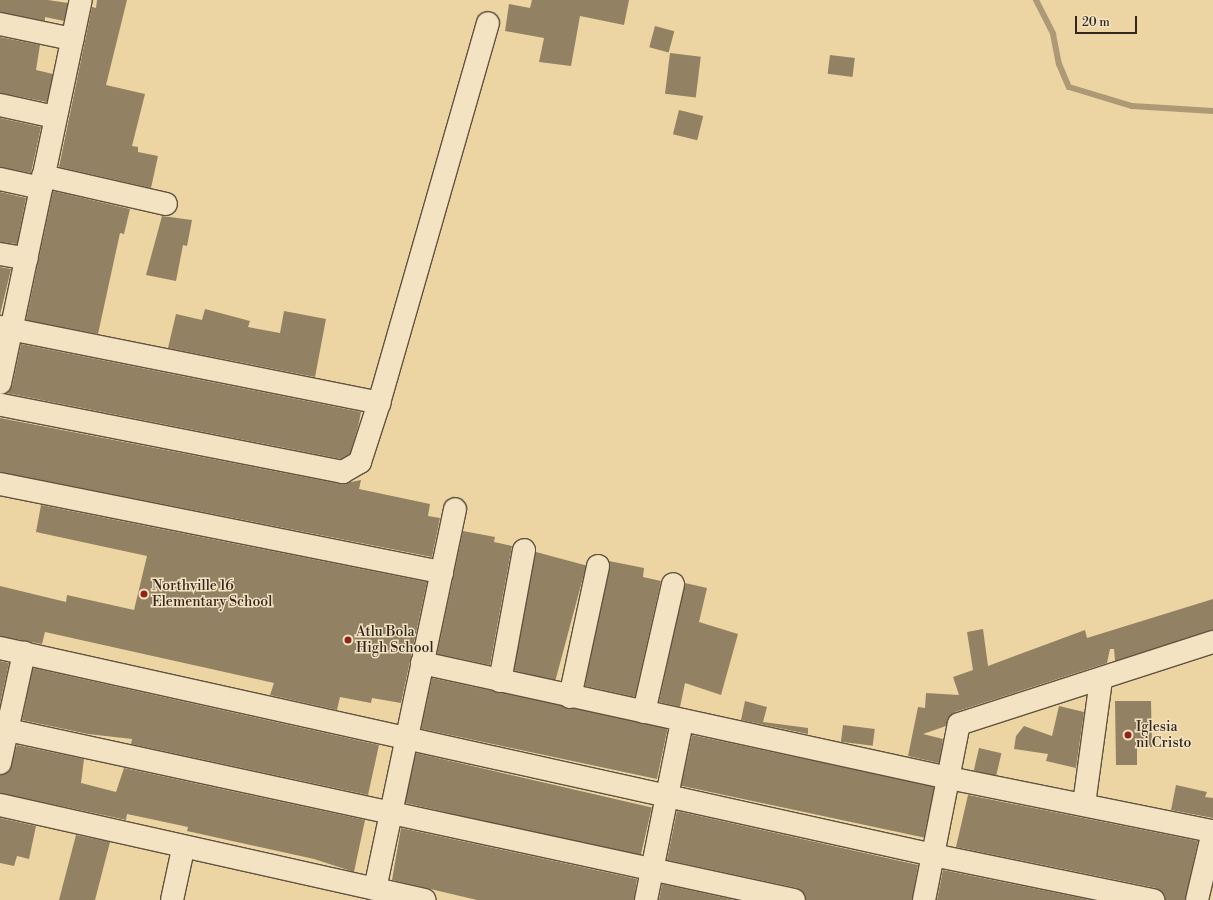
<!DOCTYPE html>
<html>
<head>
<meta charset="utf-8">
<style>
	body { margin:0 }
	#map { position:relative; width:1213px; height:900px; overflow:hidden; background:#ecd4a3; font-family:"Libre Bodoni",serif }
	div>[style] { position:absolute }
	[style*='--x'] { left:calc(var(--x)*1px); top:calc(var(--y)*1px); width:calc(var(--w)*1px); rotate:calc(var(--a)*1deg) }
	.stream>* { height:6px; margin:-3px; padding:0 3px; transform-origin:3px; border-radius:3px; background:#ad9976 }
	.building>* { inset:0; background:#938163; transform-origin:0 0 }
	.roads { filter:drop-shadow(1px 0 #60523f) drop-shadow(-1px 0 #60523f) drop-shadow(0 1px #60523f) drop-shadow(0 -1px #60523f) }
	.minor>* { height:22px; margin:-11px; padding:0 11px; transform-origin:11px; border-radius:11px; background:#f3e3c3 }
	.dots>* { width:11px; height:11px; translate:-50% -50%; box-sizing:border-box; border:2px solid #f3e3c3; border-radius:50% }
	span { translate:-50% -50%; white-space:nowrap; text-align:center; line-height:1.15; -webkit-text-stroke:3px #f3e3c3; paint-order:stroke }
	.poi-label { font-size:14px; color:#32271e }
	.left { translate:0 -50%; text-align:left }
	.scale { position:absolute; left:1075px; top:16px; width:62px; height:18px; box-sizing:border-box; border:2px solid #32271e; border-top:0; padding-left:5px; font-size:12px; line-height:14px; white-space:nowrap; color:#32271e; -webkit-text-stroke:3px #f3e3c3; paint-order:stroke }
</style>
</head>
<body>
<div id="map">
	<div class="stream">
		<i style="--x:1036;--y:0;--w:38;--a:63"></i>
		<i style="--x:1053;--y:34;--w:31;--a:79"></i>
		<i style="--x:1059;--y:64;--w:25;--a:67"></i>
		<i style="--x:1069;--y:87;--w:66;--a:16.8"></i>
		<i style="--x:1132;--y:106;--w:81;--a:3.5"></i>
	</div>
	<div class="building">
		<i style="clip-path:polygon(0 0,48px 0,68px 3px,64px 21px,45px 17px,45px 21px,0 12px)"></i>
		<i style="clip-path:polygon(97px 0,127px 0,106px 85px,145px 94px,132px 146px,138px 147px,138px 152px,158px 156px,151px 188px,59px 167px,92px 7px,96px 8px)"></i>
		<i style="clip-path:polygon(532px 0,629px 0,624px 25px,580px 16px,571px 66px,539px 62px,544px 38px,505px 31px,509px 4px,530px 8px)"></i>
		<i style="left:655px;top:26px;width:20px;height:22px;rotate:15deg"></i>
		<i style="clip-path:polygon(0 37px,40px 45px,36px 70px,53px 74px,47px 102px,0 93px)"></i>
		<i style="left:670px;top:53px;width:31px;height:41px;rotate:7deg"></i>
		<i style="left:830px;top:55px;width:25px;height:19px;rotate:7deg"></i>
		<i style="left:679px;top:110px;width:25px;height:25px;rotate:14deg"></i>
		<i style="clip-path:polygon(0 118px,41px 127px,31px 173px,0 167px)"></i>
		<i style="clip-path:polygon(53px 191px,130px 209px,124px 234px,120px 233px,98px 334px,26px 320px)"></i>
		<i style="clip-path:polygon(0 192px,26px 198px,17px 244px,0 242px)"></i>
		<i style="clip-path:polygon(162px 216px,192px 220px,187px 246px,183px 245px,176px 281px,146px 275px)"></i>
		<i style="clip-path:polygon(0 267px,11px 269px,0 315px)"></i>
		<i style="clip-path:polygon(205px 309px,250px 321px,248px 327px,280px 333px,284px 311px,326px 319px,315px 377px,168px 348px,176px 314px,202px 320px)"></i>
		<i style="clip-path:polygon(21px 344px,361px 412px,358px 427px,350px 454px,341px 459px,6px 393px,12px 386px)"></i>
		<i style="clip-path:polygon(0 418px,341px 484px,361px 480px,359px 489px,430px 504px,428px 516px,440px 518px,432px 557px,0 472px)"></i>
		<i style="clip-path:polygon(41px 505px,427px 582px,401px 703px,372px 698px,371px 703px,340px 697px,337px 710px,270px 695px,274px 683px,45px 632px,42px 644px,0 636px,0 586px,66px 602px,67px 595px,134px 610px,147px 556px,36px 532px)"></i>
		<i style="clip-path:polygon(463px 531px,495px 537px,494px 542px,512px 546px,490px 665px,437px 654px)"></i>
		<i style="left:536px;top:552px;width:52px;height:120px;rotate:15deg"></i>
		<i style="clip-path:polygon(609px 561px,644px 568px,643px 577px,661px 581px,635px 697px,585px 686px)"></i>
		<i style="clip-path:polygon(685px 583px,707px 588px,699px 622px,738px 634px,721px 695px,685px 683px,680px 707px,659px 702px)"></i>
		<i style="clip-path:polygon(1213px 599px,1213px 630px,1115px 661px,1114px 649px,1110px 649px,1107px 663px,955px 712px,946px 726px,923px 734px,943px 739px,939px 763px,908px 756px,918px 707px,925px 708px,926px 693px,959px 695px,953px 677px,973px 670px,967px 632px,983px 629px,988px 666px,1085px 630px,1087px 638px)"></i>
		<i style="clip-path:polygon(0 661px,9px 663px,0 704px)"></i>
		<i style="clip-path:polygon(33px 668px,379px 745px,368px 795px,131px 744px,132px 739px,88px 734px,22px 720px)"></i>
		<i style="left:432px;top:678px;width:241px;height:52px;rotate:12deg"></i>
		<i style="clip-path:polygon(745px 701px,767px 707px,763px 722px,808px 728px,808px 734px,741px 720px)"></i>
		<i style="clip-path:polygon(1115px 701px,1151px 701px,1152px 747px,1137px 747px,1137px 765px,1116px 765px)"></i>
		<i style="clip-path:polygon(1059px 706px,1084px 712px,1076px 768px,1046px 761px,1048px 754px,1014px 749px,1016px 736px,1024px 726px,1052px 736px)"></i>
		<i style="left:843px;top:725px;width:32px;height:17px;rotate:7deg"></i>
		<i style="left:692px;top:735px;width:248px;height:52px;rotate:12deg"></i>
		<i style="clip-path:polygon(17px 745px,84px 759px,81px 783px,116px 792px,124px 768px,365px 820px,354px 872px,314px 859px,187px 831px,188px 827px,127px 814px,126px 820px,117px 818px,0 793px,0 775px,9px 771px)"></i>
		<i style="left:979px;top:748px;width:23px;height:23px;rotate:13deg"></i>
		<i style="left:416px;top:753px;width:242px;height:51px;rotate:13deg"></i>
		<i style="clip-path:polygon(1176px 785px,1207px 792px,1205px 797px,1213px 798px,1213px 818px,1171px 810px)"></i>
		<i style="clip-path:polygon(968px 795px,1198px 841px,1185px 900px,1165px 900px,1156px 888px,956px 847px)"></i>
		<i style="clip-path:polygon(677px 811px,918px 865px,912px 900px,806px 900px,797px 888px,667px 860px)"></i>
		<i style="clip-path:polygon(0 818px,36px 826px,29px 859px,17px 856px,14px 866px,0 863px)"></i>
		<i style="clip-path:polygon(401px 828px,637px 879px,634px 900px,477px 900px,392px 880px)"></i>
		<i style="clip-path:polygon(76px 835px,110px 842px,95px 900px,59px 900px)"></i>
		<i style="clip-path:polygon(943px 870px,1091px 900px,937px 900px)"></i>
		<i style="clip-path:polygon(662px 884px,735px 900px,659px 900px)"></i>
	</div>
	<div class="roads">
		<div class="minor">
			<i style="--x:0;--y:24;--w:74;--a:11.8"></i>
			<i style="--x:0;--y:105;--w:56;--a:12.3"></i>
			<i style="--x:43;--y:176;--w:126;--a:12.8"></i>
			<i style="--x:0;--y:179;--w:42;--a:12.4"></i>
			<i style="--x:0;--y:254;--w:27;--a:10"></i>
			<i style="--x:0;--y:327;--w:387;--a:11.3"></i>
			<i style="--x:379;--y:403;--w:62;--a:107.9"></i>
			<i style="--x:360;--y:462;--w:20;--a:150"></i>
			<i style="--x:343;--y:472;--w:349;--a:-168.9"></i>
			<i style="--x:0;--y:383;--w:391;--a:-78.1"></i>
			<i style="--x:379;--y:403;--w:395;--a:-74"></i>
			<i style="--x:0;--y:484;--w:451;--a:11.3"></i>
			<i style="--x:0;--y:648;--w:956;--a:12.51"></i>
			<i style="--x:933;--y:855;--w:225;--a:11.6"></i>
			<i style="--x:422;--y:663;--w:539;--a:12.31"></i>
			<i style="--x:949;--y:778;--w:269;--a:11.4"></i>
			<i style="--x:500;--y:681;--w:133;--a:-79.6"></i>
			<i style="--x:570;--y:697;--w:134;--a:-77.9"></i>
			<i style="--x:644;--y:712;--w:131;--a:-77.2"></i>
			<i style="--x:8;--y:730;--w:804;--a:12.2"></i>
			<i style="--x:0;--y:763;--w:113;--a:-77.7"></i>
			<i style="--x:1084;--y:804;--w:125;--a:-82.2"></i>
			<i style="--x:0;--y:805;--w:435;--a:12.6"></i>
			<i style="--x:375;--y:889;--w:388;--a:-78.1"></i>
			<i style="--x:172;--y:900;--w:52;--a:-77.8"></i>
			<i style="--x:646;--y:900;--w:183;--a:-78.6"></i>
			<i style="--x:924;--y:900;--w:179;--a:-78.8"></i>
			<i style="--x:959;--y:724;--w:267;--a:-17.9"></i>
			<i style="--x:1197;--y:900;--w:70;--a:-76.8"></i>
		</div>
	</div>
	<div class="dots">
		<i style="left:144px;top:594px;background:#8f2418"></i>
		<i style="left:348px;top:640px;background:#8f2418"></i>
		<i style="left:1128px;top:735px;background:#8f2418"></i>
	</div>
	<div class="poi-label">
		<span class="left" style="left:152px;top:594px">Northville 16<br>Elementary School</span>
		<span class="left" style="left:356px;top:640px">Atlu Bola<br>High School</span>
		<span class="left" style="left:1136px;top:735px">Iglesia<br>ni Cristo</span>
	</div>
	<div class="scale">20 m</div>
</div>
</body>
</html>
